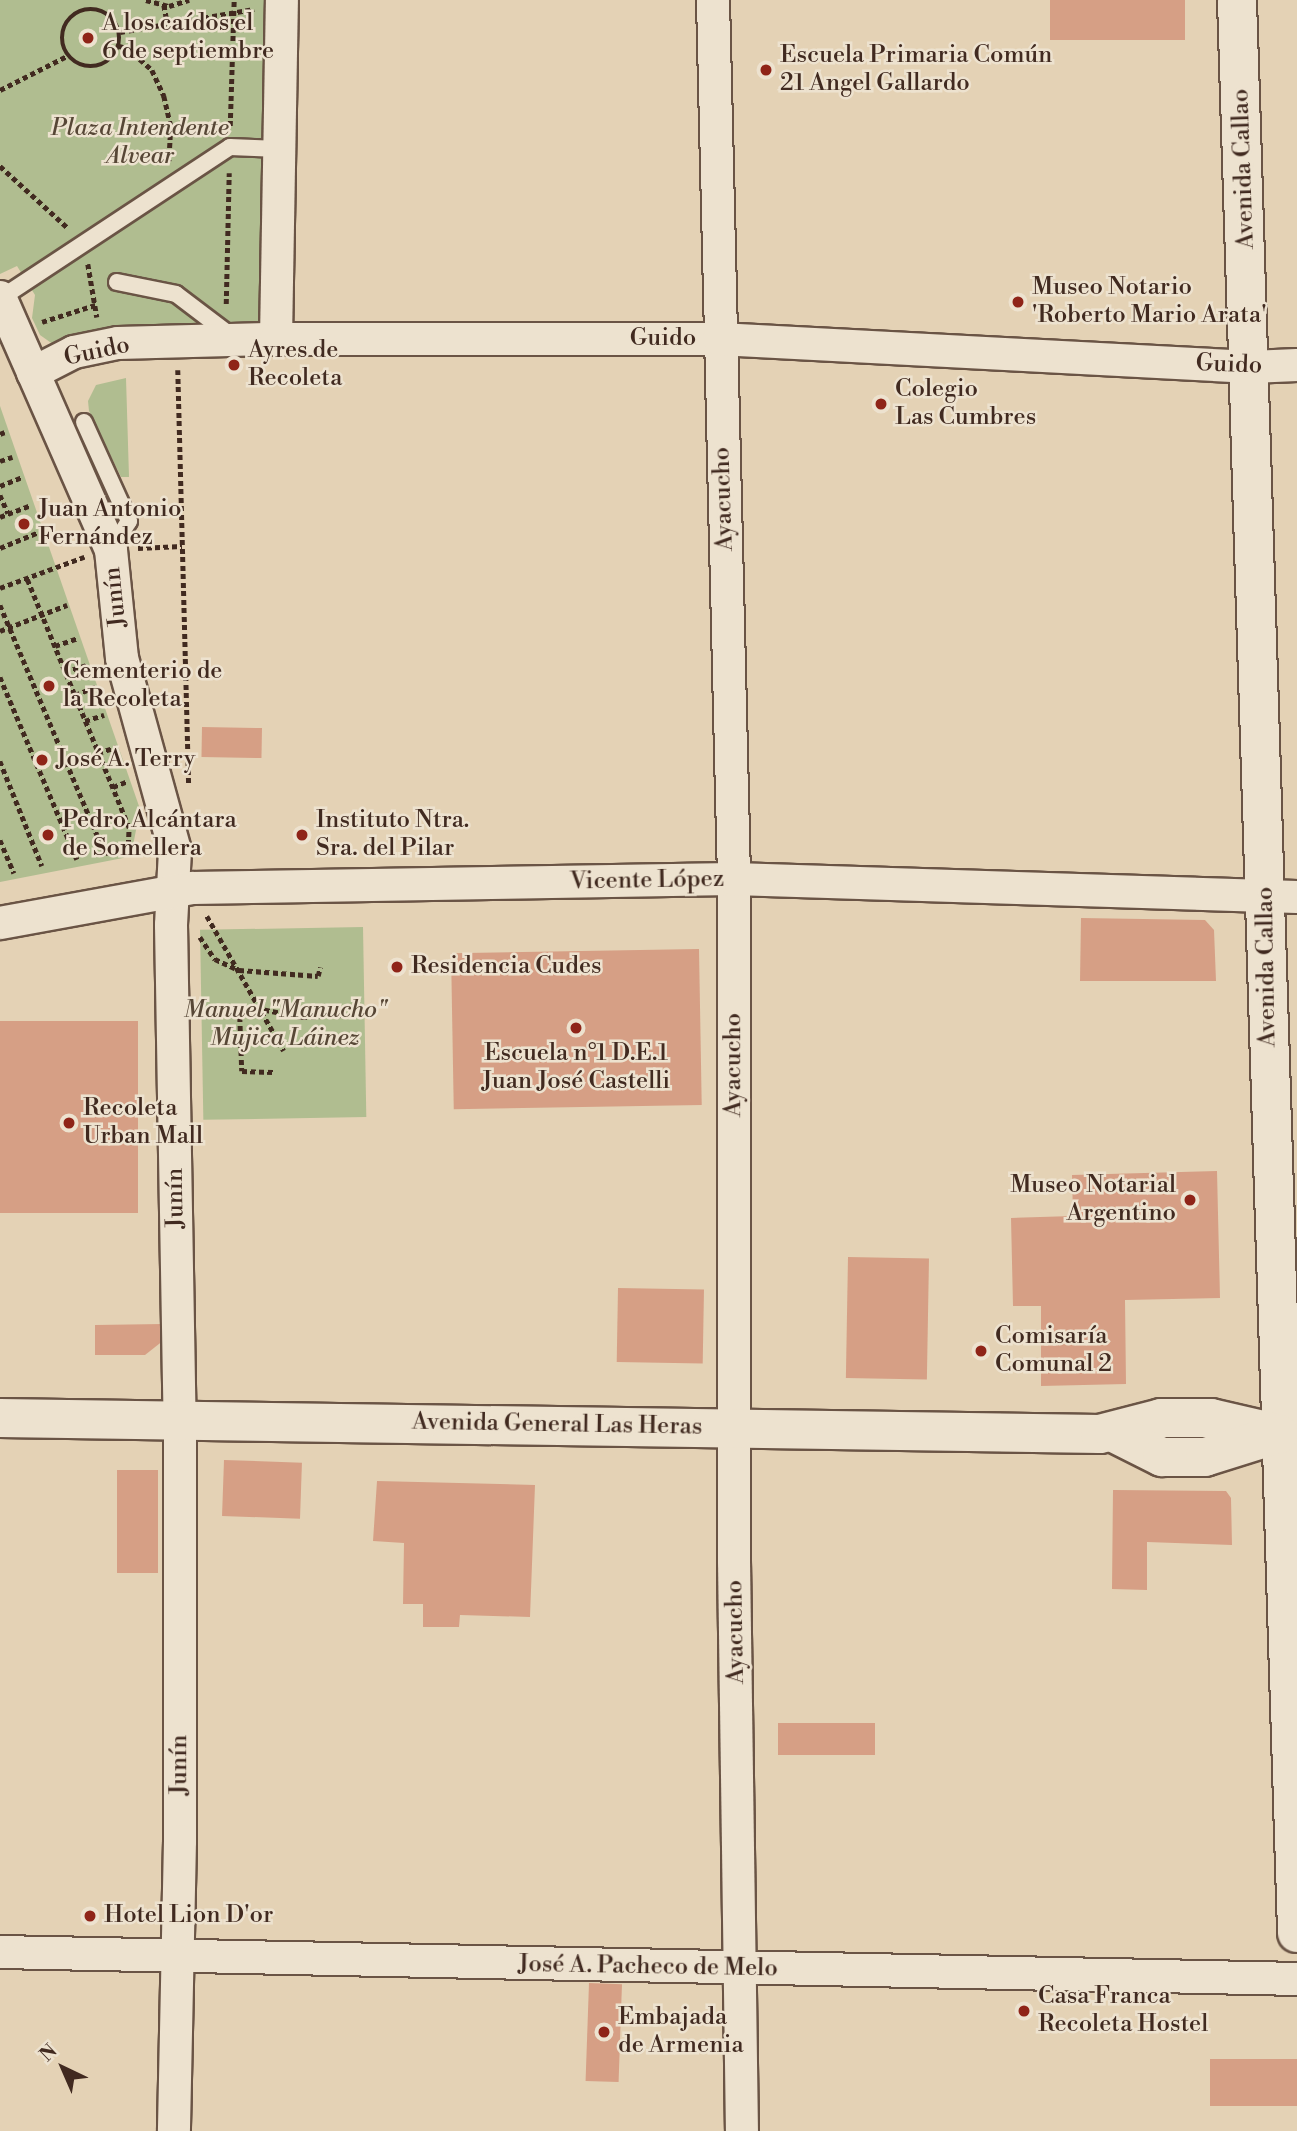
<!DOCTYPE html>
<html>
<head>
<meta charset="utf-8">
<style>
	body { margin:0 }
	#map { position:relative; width:1297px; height:2131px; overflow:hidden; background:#e4d2b5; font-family:"Libre Bodoni",serif }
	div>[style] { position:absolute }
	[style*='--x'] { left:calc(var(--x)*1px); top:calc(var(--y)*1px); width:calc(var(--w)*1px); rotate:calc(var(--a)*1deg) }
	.green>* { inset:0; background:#b0bd90; transform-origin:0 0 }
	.building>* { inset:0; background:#d69f85; transform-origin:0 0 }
	.path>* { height:4.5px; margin-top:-2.25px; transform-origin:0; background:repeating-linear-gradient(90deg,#412a20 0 5px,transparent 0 8.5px) }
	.path>.ring { margin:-2.25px; padding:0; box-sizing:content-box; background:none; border:4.5px solid #412a20; border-radius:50% }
	.roads { filter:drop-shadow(2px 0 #6a5445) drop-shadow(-2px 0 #6a5445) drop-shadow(0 2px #6a5445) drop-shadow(0 -2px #6a5445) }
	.lane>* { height:16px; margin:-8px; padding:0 8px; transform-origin:8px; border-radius:8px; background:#ede2cf }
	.street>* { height:32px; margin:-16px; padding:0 16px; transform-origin:16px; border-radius:16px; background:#ede2cf }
	.secondary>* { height:38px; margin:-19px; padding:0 19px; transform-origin:19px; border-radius:19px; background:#ede2cf }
	.dots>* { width:19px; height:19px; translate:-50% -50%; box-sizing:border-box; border:4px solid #ede2cf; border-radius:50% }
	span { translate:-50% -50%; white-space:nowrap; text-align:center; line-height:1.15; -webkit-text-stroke:5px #ede2cf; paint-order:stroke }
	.poi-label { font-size:24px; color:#412a20 }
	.left { translate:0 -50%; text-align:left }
	.right { translate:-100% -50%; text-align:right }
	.park-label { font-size:24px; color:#574736; font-style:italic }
	.street-label { font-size:24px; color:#412a20 }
	.north { position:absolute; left:28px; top:2033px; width:70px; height:70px; -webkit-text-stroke:5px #ede2cf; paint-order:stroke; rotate:316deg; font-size:19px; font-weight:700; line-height:28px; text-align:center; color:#412a20 }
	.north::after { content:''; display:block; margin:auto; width:24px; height:32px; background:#412a20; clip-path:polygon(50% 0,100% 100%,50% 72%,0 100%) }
</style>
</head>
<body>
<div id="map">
	<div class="green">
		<i style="clip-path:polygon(0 0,282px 0,276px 330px,57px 347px,40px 335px,32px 318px,35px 295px,17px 266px,0 274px)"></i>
		<i style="clip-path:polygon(126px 378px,129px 477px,121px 477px,89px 411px,88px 401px,96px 385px)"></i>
		<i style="clip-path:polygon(0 406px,140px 809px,132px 851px,123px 858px,0 882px)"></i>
		<i style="left:363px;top:927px;width:190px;height:163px;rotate:89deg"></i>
	</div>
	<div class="building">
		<i style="left:1050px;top:0;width:135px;height:40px"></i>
		<i style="left:202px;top:727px;width:60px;height:30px;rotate:1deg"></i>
		<i style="clip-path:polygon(1081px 918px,1205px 920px,1214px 930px,1216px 981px,1080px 981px)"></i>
		<i style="left:699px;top:949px;width:156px;height:248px;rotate:89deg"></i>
		<i style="left:138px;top:1021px;width:192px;height:139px;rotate:90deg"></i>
		<i style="clip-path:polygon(1217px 1171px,1220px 1298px,1125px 1300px,1126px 1384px,1041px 1386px,1041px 1306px,1013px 1306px,1011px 1218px,1073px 1216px,1072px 1175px)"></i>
		<i style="left:848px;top:1257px;width:81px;height:121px;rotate:1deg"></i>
		<i style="left:618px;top:1288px;width:86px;height:74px;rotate:1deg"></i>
		<i style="clip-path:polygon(163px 1324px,164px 1340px,145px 1355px,95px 1355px,95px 1325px)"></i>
		<i style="left:224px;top:1460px;width:78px;height:56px;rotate:2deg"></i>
		<i style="left:117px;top:1470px;width:41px;height:103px"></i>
		<i style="clip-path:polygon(377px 1481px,535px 1485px,530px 1617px,460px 1615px,459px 1627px,423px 1627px,423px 1604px,403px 1604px,404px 1543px,373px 1541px)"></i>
		<i style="clip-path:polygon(1113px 1490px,1226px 1491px,1231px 1498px,1232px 1545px,1147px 1542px,1147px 1590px,1112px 1589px)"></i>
		<i style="left:778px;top:1723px;width:97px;height:32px"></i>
		<i style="left:589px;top:1983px;width:33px;height:98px;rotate:2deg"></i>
		<i style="left:1297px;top:2059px;width:47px;height:87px;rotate:90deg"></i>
	</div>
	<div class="path">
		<i style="--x:146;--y:0;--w:24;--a:15"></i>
		<i style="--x:169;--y:6;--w:21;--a:-17"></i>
		<i style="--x:164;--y:5;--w:20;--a:79"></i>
		<i class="ring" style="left:62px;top:9px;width:53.5px;height:53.5px"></i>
		<i style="--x:120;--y:32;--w:136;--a:-9.7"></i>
		<i style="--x:119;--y:46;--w:8;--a:14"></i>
		<i style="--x:127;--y:48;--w:33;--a:41"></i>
		<i style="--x:152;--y:70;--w:29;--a:65"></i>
		<i style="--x:164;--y:96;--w:31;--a:77"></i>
		<i style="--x:171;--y:126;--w:35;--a:93"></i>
		<i style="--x:0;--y:90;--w:75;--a:-26.9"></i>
		<i style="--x:230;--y:126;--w:126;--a:-88.2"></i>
		<i style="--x:0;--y:166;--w:92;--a:42.4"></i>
		<i style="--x:88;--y:264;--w:54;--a:80.4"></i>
		<i style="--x:226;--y:304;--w:131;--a:-88.7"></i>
		<i style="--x:42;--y:322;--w:56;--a:-17.8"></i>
		<i style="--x:178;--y:370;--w:415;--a:88.5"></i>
		<i style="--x:0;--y:434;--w:5;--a:-22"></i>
		<i style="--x:0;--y:461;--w:13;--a:-18"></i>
		<i style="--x:0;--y:486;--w:24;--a:-22"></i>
		<i style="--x:0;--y:495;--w:20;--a:66"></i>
		<i style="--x:0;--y:517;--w:33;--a:-21"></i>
		<i style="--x:0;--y:548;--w:42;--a:-22.3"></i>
		<i style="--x:138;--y:548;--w:44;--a:-2.6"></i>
		<i style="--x:0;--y:588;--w:90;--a:-20.3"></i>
		<i style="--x:0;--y:605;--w:269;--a:67.1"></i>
		<i style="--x:105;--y:853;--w:17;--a:-13"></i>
		<i style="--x:122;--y:849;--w:7;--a:-34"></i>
		<i style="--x:128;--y:845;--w:17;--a:-87"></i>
		<i style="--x:129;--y:828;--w:271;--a:-112.3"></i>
		<i style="--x:0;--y:631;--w:72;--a:-21.2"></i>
		<i style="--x:55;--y:646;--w:24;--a:-19"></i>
		<i style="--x:65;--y:672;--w:25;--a:-18"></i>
		<i style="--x:0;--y:677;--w:198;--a:67.1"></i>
		<i style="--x:75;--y:695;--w:22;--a:-22"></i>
		<i style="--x:85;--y:721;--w:20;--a:-18"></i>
		<i style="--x:98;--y:753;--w:19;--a:-18"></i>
		<i style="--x:0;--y:761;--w:113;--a:68.2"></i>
		<i style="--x:113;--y:787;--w:16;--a:-22"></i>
		<i style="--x:0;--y:840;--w:36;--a:67"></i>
		<i style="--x:207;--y:916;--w:155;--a:60.3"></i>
		<i style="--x:200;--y:937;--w:27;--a:56"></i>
		<i style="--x:215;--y:959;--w:26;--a:25"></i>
		<i style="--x:239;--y:970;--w:79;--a:4.3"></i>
		<i style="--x:318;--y:976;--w:9;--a:-77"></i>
		<i style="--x:254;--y:1005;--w:18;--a:139"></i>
		<i style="--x:240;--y:1017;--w:54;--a:87.9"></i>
		<i style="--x:242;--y:1071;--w:31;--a:2"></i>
		<i style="--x:256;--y:1008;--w:47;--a:11.1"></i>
		<i style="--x:302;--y:1017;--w:39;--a:-3"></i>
	</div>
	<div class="roads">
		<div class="lane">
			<i style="--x:117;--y:282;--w:60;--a:11.5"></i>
			<i style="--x:176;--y:294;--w:73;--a:37.2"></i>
			<i style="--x:1;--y:298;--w:274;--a:-33.4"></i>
			<i style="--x:230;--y:147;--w:49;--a:2.3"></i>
			<i style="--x:84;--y:422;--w:109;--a:65.6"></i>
			<i style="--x:129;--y:521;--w:34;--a:122"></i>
		</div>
		<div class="street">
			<i style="--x:713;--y:0;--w:879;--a:88.63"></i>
			<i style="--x:734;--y:879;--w:682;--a:90"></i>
			<i style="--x:734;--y:1561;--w:570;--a:89.2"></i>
			<i style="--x:0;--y:297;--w:276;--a:66.3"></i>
			<i style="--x:111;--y:550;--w:109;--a:84.2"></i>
			<i style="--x:122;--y:658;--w:200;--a:74.6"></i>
			<i style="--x:175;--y:851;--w:74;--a:93.1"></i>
			<i style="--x:171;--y:925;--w:492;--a:89"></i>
			<i style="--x:180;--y:1417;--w:424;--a:90"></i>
			<i style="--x:180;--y:1841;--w:290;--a:91.2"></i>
			<i style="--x:276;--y:339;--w:339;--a:-89"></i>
			<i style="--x:33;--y:373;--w:46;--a:-27.1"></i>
			<i style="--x:74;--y:352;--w:45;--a:-11.6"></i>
			<i style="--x:118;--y:343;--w:158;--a:-1.5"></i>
			<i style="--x:276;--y:339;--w:443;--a:0"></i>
			<i style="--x:719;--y:339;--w:533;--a:3.01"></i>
			<i style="--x:1251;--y:367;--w:46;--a:-2.5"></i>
			<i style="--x:0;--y:923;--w:195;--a:-10.3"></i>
			<i style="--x:192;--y:888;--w:542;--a:-0.95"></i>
			<i style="--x:734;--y:879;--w:563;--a:1.83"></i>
			<i style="--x:0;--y:1952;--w:1297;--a:1.19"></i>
		</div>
		<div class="secondary">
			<i style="--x:1237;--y:0;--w:1934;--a:88.22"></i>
			<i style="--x:0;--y:1418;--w:1100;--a:0.83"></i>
			<i style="--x:1100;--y:1434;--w:63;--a:-14.7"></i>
			<i style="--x:1161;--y:1418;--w:50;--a:0"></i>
			<i style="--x:1211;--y:1418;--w:71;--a:13.1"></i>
			<i style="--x:1114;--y:1433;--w:54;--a:26.6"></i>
			<i style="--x:1162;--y:1457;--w:43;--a:0"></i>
			<i style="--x:1205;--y:1457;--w:77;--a:-17.5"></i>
		</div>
	</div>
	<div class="dots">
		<i style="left:88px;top:38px;background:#8f2418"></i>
		<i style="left:766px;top:70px;background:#8f2418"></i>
		<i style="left:1018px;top:302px;background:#8f2418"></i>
		<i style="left:234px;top:365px;background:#8f2418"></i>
		<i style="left:881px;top:404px;background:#8f2418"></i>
		<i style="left:24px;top:524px;background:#8f2418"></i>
		<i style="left:49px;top:686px;background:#8f2418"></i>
		<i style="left:42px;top:760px;background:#8f2418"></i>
		<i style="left:48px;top:835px;background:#8f2418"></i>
		<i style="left:302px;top:835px;background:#8f2418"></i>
		<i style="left:397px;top:967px;background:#8f2418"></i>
		<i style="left:576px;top:1028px;background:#8f2418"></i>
		<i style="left:69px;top:1123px;background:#8f2418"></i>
		<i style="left:1190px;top:1200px;background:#8f2418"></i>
		<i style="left:981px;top:1351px;background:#8f2418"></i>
		<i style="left:90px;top:1916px;background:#8f2418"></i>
		<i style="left:1024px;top:2011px;background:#8f2418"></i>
		<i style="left:604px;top:2032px;background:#8f2418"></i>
	</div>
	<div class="poi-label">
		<span class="left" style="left:102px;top:38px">A los caídos el<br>6 de septiembre</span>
		<span class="left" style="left:780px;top:70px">Escuela Primaria Común<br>21 Angel Gallardo</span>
		<span class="left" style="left:1032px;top:302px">Museo Notario<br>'Roberto Mario Arata'</span>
		<span class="left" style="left:248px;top:365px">Ayres de<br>Recoleta</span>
		<span class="left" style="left:895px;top:404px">Colegio<br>Las Cumbres</span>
		<span class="left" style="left:38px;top:524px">Juan Antonio<br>Fernández</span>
		<span class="left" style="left:63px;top:686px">Cementerio de<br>la Recoleta</span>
		<span class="left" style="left:56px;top:760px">José A. Terry</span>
		<span class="left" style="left:62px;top:835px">Pedro Alcántara<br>de Somellera</span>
		<span class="left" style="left:316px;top:835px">Instituto Ntra.<br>Sra. del Pilar</span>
		<span class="left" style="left:411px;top:967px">Residencia Cudes</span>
		<span style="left:576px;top:1068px">Escuela n°1 D.E.1<br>Juan José Castelli</span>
		<span class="left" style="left:83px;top:1123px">Recoleta<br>Urban Mall</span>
		<span class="right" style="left:1176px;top:1200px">Museo Notarial<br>Argentino</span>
		<span class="left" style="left:995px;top:1351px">Comisaría<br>Comunal 2</span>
		<span class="left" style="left:104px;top:1916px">Hotel Lion D'or</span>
		<span class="left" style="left:1038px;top:2011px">Casa Franca<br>Recoleta Hostel</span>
		<span class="left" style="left:618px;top:2032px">Embajada<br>de Armenia</span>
	</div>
	<div class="park-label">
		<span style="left:140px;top:143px">Plaza Intendente<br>Alvear</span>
		<span style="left:285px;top:1025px">Manuel "Manucho"<br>Mujica Láinez</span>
	</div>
	<div class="street-label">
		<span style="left:1244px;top:169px;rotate:-92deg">Avenida Callao</span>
		<span style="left:663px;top:339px">Guido</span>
		<span style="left:97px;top:352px;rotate:-12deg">Guido</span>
		<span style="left:1229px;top:365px;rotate:2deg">Guido</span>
		<span style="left:724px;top:499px;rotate:-92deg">Ayacucho</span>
		<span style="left:116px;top:597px;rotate:-96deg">Junín</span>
		<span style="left:647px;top:881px;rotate:-1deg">Vicente López</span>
		<span style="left:1267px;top:967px;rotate:-91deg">Avenida Callao</span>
		<span style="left:734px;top:1065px;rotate:-90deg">Ayacucho</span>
		<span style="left:176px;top:1198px;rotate:-91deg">Junín</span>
		<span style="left:557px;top:1425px;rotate:1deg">Avenida General Las Heras</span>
		<span style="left:736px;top:1632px;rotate:-91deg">Ayacucho</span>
		<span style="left:180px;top:1765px;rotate:-90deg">Junín</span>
		<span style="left:648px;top:1967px;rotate:1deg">José A. Pacheco de Melo</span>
	</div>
	<div class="north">N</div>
</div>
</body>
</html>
